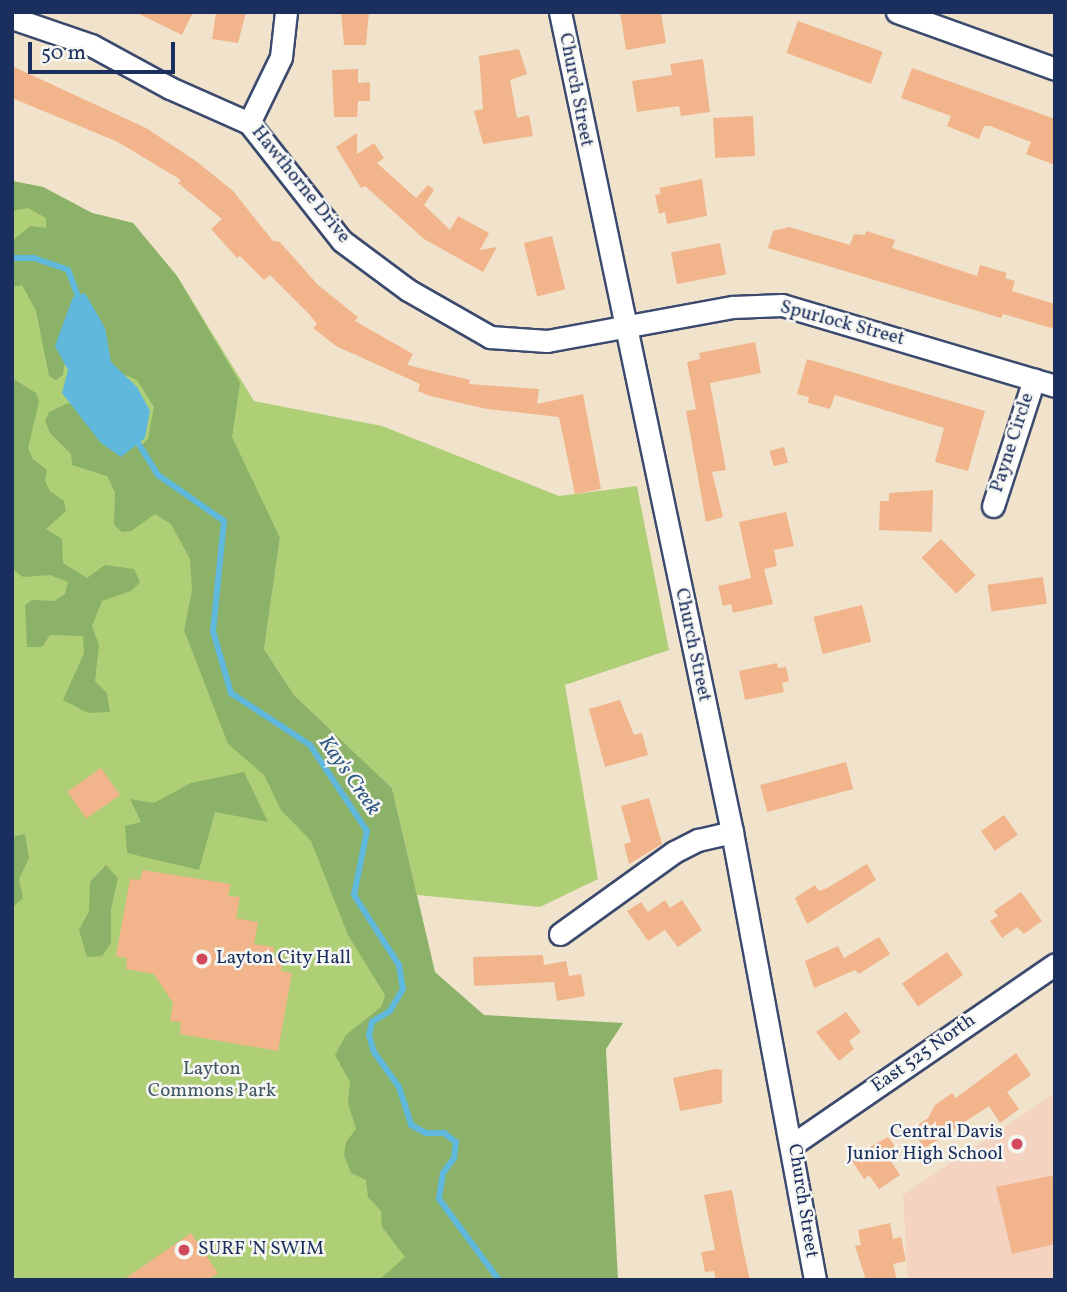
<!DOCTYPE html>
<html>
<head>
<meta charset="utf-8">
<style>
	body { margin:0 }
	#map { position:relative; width:1067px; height:1292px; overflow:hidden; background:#f1e3cb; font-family:Vollkorn,serif }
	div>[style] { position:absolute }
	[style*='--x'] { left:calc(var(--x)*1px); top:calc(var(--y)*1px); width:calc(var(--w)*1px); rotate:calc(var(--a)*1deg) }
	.built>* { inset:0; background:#f5d3c1 }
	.green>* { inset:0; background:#afcf77 }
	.forest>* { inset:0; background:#8bb268 }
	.water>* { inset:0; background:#60b8dd }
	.stream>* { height:6px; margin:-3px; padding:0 3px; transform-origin:3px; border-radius:3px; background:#60b8dd }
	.building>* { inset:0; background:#f1b48b; transform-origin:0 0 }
	.roads { filter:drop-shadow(2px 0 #3b4a6e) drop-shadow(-2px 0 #3b4a6e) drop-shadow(0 2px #3b4a6e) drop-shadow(0 -2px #3b4a6e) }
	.minor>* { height:21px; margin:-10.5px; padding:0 10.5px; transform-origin:10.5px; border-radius:10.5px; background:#fff }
	.dots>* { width:19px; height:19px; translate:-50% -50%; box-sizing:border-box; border:4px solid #f6f6f2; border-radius:50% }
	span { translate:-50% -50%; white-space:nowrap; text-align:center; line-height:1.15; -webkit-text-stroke:5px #f6f6f2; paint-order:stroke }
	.street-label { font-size:19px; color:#1b2f5e }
	.poi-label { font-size:19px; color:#1b2f5e }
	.left { translate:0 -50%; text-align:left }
	.right { translate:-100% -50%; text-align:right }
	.park-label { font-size:19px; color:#405764 }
	.water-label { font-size:21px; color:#305884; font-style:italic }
	.frame { position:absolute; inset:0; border:14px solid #1b2f5e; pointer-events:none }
	.scale { position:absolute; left:28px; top:42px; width:147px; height:32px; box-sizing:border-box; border:4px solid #1b2f5e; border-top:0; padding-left:9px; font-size:21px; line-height:24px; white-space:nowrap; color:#1b2f5e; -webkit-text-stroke:5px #f6f6f2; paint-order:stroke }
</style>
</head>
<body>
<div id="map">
	<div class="built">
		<i style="clip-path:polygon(1055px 1093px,1055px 1280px,908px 1280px,903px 1195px)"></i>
	</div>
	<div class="green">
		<i style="clip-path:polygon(12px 181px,43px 187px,92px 213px,133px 223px,177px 276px,254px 401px,382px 426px,559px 496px,637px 486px,669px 650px,565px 685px,598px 879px,540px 907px,417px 895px,392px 788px,294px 695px,264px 649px,280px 538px,213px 537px,544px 1280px,12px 1280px)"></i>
	</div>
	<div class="forest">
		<i style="clip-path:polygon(12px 181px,43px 187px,92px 213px,133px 223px,177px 276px,240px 383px,232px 437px,280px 538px,264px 649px,294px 695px,392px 788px,435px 972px,484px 1015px,623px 1023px,606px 1049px,618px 1280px,379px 1280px,405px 1257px,382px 1227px,381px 1211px,368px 1197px,366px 1180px,351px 1173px,344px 1155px,346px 1142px,356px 1129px,348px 1103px,350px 1082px,335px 1055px,346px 1035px,381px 1007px,385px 995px,348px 935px,311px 841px,281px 810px,264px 775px,228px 744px,184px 630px,192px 591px,190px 559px,171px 524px,155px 514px,131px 531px,122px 532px,114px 525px,115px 492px,107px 476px,72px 465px,71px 454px,50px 433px,45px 421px,49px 412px,68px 403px,111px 419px,138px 448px,148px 439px,154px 407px,137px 380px,123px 374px,65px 361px,63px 375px,56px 380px,49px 376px,36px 311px,22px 285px,12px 287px,12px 241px,30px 226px,46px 228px,46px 218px,28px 208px,12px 211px)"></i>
		<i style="clip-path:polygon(12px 378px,36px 393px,39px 402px,28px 448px,33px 459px,47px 470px,45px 481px,50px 491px,64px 501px,66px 511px,46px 529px,62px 539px,63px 563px,87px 578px,105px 565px,134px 569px,140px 582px,131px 591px,102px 601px,92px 626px,99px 645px,95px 681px,107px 693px,110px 712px,88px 713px,63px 700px,84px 653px,83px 636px,50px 635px,42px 647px,27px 647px,25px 605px,32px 600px,54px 601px,65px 594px,68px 582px,50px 575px,23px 577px,12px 569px)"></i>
		<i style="clip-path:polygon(244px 772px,268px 822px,215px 812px,199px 870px,127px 853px,125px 826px,141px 822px,130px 799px,154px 803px,191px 783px)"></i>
		<i style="clip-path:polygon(25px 834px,29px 858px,19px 879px,23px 898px,12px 908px,12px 837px)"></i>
		<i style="clip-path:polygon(106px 865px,118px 878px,111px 909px,111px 943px,102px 956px,87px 957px,79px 930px,89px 911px,90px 882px)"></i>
	</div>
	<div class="water">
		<i style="clip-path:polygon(85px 293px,105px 328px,111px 362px,137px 387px,150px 411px,145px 438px,121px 457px,101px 443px,62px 393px,68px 370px,55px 346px,73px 297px)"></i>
	</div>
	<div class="stream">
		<i style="--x:12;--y:258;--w:22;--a:0"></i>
		<i style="--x:34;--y:258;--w:36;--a:19"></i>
		<i style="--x:68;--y:270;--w:34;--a:69"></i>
		<i style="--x:135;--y:438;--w:44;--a:58.1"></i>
		<i style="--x:158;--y:475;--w:80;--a:34.9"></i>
		<i style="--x:224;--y:521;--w:111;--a:95.7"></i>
		<i style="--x:213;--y:631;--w:65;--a:73.8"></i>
		<i style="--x:231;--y:693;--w:95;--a:33.4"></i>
		<i style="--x:310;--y:745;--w:103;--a:56.5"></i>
		<i style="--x:367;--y:831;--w:65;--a:101.5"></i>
		<i style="--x:354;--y:895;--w:83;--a:57.3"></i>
		<i style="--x:399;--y:965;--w:24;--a:81"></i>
		<i style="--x:403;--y:989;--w:26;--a:121"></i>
		<i style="--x:390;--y:1011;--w:21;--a:149"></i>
		<i style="--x:372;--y:1022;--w:13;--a:103"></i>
		<i style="--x:369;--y:1035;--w:18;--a:74"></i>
		<i style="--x:374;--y:1052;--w:43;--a:54.5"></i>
		<i style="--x:399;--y:1087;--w:40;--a:72"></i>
		<i style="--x:411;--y:1125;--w:17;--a:28"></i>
		<i style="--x:426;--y:1133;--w:18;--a:0"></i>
		<i style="--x:444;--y:1133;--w:15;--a:37"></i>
		<i style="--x:456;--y:1142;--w:16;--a:97"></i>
		<i style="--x:454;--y:1158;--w:19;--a:126"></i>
		<i style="--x:443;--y:1173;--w:26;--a:99"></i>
		<i style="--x:439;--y:1199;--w:101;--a:53.5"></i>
	</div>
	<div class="building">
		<i style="clip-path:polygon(135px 12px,193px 12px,182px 35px)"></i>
		<i style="clip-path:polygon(216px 12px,246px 12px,238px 43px,212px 39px)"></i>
		<i style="clip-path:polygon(341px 12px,369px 12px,366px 45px,344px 45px)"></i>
		<i style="clip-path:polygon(620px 12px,661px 12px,666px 43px,626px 50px)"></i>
		<i style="left:798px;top:21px;width:90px;height:34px;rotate:20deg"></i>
		<i style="clip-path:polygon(519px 49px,527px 74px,510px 80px,517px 118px,529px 115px,533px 136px,483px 144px,474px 111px,483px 109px,479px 56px)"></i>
		<i style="clip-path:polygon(703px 59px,710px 112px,681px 116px,679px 106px,637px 112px,632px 81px,672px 75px,670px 64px)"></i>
		<i style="clip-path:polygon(12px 66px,146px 128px,196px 161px,233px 191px,273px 241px,280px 242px,318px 285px,358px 317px,355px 321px,413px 354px,407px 365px,470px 380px,469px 384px,539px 389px,537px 404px,583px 394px,601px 489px,575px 494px,559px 417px,487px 409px,430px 396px,418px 391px,420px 384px,336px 346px,313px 328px,317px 324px,309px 314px,270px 275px,264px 280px,240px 256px,237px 258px,211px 229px,222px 219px,178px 183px,181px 180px,118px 142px,12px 98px)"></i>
		<i style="clip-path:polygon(912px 68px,1055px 119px,1055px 165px,1026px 154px,1031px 142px,990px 126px,984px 126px,979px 139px,947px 126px,951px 116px,901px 98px)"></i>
		<i style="clip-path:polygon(358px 69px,358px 83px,370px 82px,370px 101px,358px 101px,357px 117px,334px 117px,332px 70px)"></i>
		<i style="left:753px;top:116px;width:40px;height:40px;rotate:87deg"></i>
		<i style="clip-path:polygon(357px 133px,357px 154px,374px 143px,384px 158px,377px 163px,416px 198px,428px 185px,434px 190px,424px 205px,450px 230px,458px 216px,489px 233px,480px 250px,497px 247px,483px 272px,424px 239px,365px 186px,361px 188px,336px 147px)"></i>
		<i style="clip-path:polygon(702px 179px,707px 216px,667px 224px,665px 212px,659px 214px,655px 195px,661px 194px,659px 188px)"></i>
		<i style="clip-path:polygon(789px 227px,850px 245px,854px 234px,865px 235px,866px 231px,895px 240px,892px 248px,977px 276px,980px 265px,1007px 273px,1005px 278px,1015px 281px,1012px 291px,1055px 304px,1055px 329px,1003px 314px,1001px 318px,768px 248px,773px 231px)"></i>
		<i style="left:552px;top:236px;width:55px;height:29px;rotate:76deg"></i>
		<i style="left:720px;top:243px;width:32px;height:50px;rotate:79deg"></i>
		<i style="clip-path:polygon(755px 342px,761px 373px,710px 383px,726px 470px,712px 472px,723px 517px,706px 522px,686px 411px,696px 409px,687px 362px,700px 359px,699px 353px)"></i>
		<i style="clip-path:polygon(807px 359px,985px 411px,968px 471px,935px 462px,944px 428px,835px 395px,830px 409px,808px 403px,809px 397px,797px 394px)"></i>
		<i style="left:784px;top:447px;width:16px;height:15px;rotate:75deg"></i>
		<i style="clip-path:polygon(933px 490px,932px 532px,879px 530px,880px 501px,889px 501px,889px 493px)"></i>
		<i style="clip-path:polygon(786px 512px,794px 546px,774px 550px,777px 566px,764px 569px,773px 604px,733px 613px,731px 604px,723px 606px,718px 586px,751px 578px,739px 522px)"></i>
		<i style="left:941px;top:539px;width:50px;height:27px;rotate:46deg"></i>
		<i style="left:1043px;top:577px;width:27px;height:56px;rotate:82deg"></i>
		<i style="left:862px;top:605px;width:38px;height:50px;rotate:76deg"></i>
		<i style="clip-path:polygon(777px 663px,778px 668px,786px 667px,789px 681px,782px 683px,784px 692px,745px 700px,739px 671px)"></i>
		<i style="clip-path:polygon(620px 700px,634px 735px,642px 733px,648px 755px,605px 767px,589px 709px)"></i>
		<i style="left:846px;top:762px;width:28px;height:89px;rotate:75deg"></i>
		<i style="left:101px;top:768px;width:33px;height:41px;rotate:55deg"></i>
		<i style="clip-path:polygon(649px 798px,662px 844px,629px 864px,624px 844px,631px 842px,621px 806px)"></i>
		<i style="left:1004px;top:815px;width:24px;height:28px;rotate:55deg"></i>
		<i style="clip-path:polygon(867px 864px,876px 880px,807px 924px,795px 898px,815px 885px,819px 891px,827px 888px)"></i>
		<i style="clip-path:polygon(143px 870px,231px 884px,228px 896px,240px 897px,236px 918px,258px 922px,254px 944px,274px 947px,273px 958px,283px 960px,281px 971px,292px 973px,278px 1051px,180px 1034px,181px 1022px,170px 1021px,173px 1003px,154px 974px,126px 969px,127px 958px,116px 956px,130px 879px,140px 880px)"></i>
		<i style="clip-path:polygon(1021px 892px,1042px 921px,1024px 934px,1017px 927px,1002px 938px,990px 921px,998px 916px,994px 911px)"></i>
		<i style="clip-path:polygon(665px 900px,670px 908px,682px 900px,702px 930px,678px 947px,665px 930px,648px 941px,627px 911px,641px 902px,648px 912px)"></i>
		<i style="clip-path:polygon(879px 937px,890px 954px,859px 974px,855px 970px,814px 988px,805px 961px,838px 946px,844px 958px)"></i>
		<i style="left:947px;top:952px;width:28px;height:55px;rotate:55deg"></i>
		<i style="clip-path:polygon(543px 955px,544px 965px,566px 961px,569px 976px,581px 974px,585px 996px,557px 1001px,554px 982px,474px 986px,473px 957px)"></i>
		<i style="clip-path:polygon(846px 1012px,861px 1032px,849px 1041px,854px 1049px,839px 1061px,816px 1032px)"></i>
		<i style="clip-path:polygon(1016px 1053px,1031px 1075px,1007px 1092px,1019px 1109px,1000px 1123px,989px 1106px,925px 1148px,911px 1130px,928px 1118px,935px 1105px,952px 1093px,956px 1098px)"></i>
		<i style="clip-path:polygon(715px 1069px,722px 1070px,722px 1103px,680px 1111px,673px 1078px)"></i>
		<i style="clip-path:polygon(888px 1137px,900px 1153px,890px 1160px,900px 1175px,879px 1189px,869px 1175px,864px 1179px,850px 1158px)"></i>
		<i style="clip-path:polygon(1055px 1175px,1055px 1244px,1012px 1254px,996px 1187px)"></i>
		<i style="clip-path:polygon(732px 1190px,742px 1244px,750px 1280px,716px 1280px,714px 1271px,705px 1272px,701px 1252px,715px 1250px,704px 1195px)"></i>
		<i style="clip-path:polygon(890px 1223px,893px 1239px,901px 1237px,906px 1261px,893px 1264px,897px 1280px,866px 1280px,855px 1246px,861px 1245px,858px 1230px)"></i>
		<i style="clip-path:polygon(191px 1233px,218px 1273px,208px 1280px,123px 1280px)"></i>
	</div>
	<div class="roads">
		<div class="minor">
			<i style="--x:560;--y:12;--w:838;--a:78.15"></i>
			<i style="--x:732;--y:832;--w:456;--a:79.5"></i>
			<i style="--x:897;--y:12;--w:168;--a:19.8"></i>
			<i style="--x:12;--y:18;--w:83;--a:18.9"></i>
			<i style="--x:91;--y:45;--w:90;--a:28.6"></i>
			<i style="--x:170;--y:88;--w:86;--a:23.9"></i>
			<i style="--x:249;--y:123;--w:150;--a:51.8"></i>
			<i style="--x:342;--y:241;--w:82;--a:36.6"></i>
			<i style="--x:408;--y:290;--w:95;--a:29.8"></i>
			<i style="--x:490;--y:337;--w:57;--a:4"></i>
			<i style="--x:547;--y:341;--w:189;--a:-10.4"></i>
			<i style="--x:733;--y:307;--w:49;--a:-2.3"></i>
			<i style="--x:782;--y:305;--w:285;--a:16.5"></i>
			<i style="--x:249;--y:123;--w:73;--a:-64.1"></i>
			<i style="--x:281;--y:57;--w:45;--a:-83.7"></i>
			<i style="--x:993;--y:506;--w:133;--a:-72.1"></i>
			<i style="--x:560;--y:934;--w:140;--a:-35.7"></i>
			<i style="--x:674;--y:852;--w:27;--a:-27"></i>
			<i style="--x:698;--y:840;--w:35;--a:-13"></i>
			<i style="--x:792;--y:1145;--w:319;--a:-34.5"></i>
		</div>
	</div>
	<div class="dots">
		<i style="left:202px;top:959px;background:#d1495b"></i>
		<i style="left:1017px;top:1144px;background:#d1495b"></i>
		<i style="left:184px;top:1250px;background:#d1495b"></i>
	</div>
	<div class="street-label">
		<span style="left:575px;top:90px;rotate:79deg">Church Street</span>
		<span style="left:300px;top:185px;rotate:51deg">Hawthorne Drive</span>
		<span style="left:842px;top:324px;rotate:15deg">Spurlock Street</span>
		<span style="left:1013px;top:443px;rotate:-72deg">Payne Circle</span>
		<span style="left:692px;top:645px;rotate:78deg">Church Street</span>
		<span style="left:924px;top:1054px;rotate:-35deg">East 525 North</span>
		<span style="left:802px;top:1201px;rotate:81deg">Church Street</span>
	</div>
	<div class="poi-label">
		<span class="left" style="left:216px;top:959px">Layton City Hall</span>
		<span class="right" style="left:1003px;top:1144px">Central Davis<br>Junior High School</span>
		<span class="left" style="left:198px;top:1250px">SURF 'N SWIM</span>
	</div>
	<div class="park-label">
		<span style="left:212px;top:1081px">Layton<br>Commons Park</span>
	</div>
	<div class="water-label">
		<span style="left:349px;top:776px;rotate:55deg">Kay's Creek</span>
	</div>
	<div class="frame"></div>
	<div class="scale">50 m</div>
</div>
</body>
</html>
